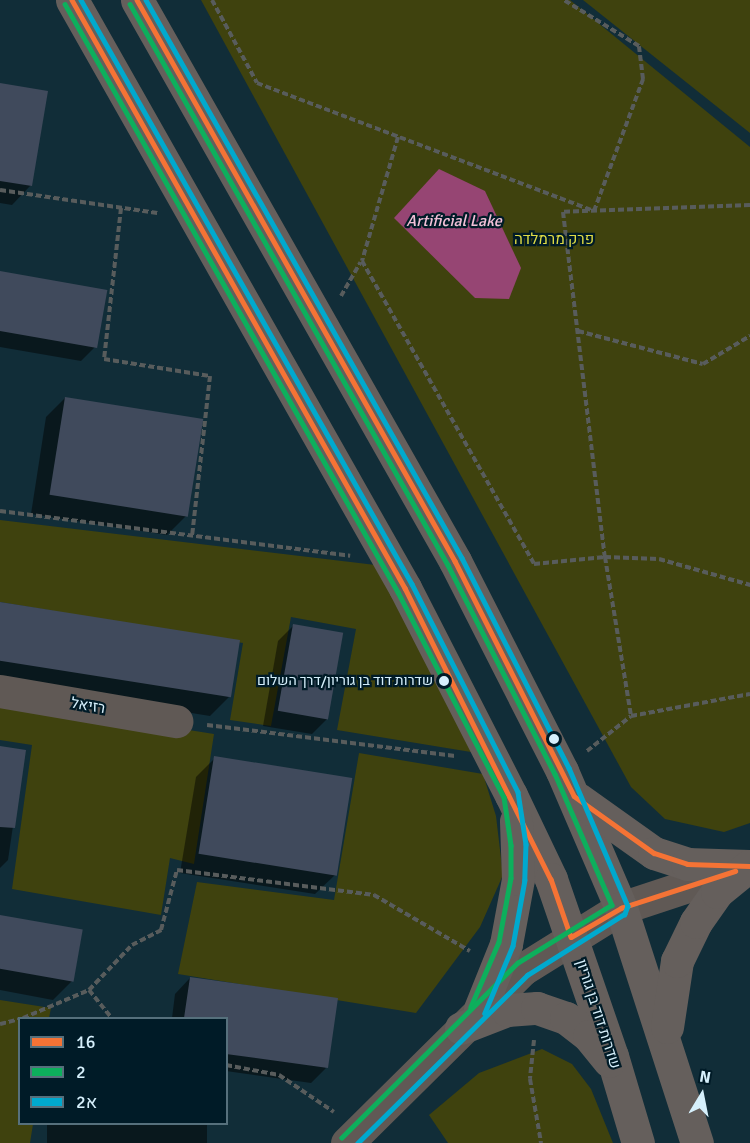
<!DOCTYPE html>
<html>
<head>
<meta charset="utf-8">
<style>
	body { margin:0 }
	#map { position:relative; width:750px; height:1143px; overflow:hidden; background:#112d38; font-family:Signika,Heebo,sans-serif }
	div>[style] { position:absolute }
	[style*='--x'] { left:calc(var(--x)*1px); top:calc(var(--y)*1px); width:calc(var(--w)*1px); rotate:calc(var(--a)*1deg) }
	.green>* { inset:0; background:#3f420e }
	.water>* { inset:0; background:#964573 }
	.shadow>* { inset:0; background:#0007; transform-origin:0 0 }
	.building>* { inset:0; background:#404a5c; transform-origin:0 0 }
	.path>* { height:4px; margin-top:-2px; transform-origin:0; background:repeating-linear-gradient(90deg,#585c5c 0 6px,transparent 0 9px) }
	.minor>* { height:33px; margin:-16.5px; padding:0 16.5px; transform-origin:16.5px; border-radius:16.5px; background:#605955 }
	.major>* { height:33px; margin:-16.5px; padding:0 16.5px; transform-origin:16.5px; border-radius:16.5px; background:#655f5c }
	.bus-1>* { height:4.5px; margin:-2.25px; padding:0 2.25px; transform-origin:2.25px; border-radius:2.25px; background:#f57335 }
	.bus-2>* { height:4.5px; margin:-2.25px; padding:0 2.25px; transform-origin:2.25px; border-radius:2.25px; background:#0daf5c }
	.bus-3>* { height:4.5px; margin:-2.25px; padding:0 2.25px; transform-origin:2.25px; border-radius:2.25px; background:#00a9ce }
	.dots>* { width:16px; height:16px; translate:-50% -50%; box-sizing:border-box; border:3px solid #001b27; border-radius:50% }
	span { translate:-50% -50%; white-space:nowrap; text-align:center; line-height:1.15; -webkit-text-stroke:4.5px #001b27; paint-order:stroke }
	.bus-label { font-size:14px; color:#d6f0fc }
	.right { translate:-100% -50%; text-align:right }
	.park-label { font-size:15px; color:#dfdc46 }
	.street-label { font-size:15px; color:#d6f0fc }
	.water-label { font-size:16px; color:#f3c0d8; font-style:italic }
	.legend { position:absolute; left:18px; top:1017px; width:210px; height:108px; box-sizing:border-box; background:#001b27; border:2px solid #56707c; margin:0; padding:8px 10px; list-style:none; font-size:18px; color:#d6f0fc }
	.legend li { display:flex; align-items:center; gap:12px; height:30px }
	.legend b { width:30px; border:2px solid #56707c }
	.north { position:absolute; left:672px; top:1065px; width:60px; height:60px; -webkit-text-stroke:4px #001b27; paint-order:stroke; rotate:10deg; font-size:16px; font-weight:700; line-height:24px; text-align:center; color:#d6f0fc }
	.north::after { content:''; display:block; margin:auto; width:21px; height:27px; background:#d6f0fc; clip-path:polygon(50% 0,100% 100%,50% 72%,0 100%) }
</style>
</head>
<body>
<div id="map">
	<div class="green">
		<i style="clip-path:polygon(201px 0,570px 0,750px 147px,750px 823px,724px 832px,665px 819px,631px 787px)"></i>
		<i style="clip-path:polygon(583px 0,750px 0,750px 133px)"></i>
		<i style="clip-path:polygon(0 520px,384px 566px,477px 753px,337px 730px,356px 629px,291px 617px,271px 726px,230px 720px,243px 643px,0 602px)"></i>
		<i style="clip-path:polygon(0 700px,214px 734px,194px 864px,170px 858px,161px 915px,12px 889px,32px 745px,0 740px)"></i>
		<i style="clip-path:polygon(359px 753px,483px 774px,496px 816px,503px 875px,480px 927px,416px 1013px,178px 974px,197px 882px,334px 900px)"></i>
		<i style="clip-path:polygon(0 1000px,51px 1008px,49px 1018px,20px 1018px,20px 1124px,33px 1124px,30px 1143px,0 1143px)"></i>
		<i style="clip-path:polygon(542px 1049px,572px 1064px,591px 1089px,613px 1143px,448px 1143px,429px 1115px,479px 1073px)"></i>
	</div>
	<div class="water">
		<i style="clip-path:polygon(439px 169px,485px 191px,521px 268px,509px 299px,475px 298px,394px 218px)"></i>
	</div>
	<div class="shadow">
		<i style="clip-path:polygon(0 85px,31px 185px,12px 205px,0 203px)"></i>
		<i style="clip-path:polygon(0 273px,96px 346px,81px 361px,0 347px)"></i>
		<i style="clip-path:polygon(65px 398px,186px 516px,167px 535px,31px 514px,46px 417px)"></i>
		<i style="clip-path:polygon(0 603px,229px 697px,210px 716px,0 682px)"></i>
		<i style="clip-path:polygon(293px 626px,327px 719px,312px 734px,263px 726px,278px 641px)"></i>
		<i style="clip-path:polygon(0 747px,24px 751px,8px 860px,0 868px)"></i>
		<i style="clip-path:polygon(215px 758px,335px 875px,315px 894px,180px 873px,196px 777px)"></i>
		<i style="clip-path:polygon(0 916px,72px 981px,53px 1000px,0 990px)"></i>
		<i style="clip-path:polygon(190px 978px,326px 1068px,311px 1083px,226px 1071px,226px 1018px,172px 1018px,175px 994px)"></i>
		<i style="left:47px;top:1124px;width:160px;height:19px"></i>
	</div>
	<div class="building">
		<i style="clip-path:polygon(0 83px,48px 91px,32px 186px,0 181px)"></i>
		<i style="left:0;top:271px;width:109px;height:59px;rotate:10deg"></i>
		<i style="left:65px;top:397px;width:140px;height:99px;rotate:9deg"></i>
		<i style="left:0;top:602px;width:243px;height:58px;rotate:9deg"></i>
		<i style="left:293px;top:624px;width:51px;height:88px;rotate:10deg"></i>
		<i style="clip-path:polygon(0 746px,26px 750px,15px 828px,0 827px)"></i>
		<i style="left:214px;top:756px;width:140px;height:99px;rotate:9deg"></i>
		<i style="left:0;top:915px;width:84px;height:53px;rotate:10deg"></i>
		<i style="clip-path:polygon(190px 977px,338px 998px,328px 1068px,226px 1054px,226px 1018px,184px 1018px)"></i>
	</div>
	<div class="path">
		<i style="--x:212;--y:0;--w:94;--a:61.5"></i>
		<i style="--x:257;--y:83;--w:360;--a:20.8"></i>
		<i style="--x:594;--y:211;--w:141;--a:-69.6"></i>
		<i style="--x:643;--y:79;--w:33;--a:-97"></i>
		<i style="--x:639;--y:46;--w:88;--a:-148.5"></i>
		<i style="--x:398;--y:137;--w:129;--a:106.2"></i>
		<i style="--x:362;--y:261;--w:348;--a:60.4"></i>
		<i style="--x:534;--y:564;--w:71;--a:-5.6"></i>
		<i style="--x:605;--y:557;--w:54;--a:2.1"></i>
		<i style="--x:659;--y:559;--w:95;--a:15.9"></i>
		<i style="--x:0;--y:190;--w:159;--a:8.3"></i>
		<i style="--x:750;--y:205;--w:187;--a:177.9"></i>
		<i style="--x:563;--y:212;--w:348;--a:83.1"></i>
		<i style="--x:605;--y:557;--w:161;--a:80.7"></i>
		<i style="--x:631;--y:716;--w:121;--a:-10.5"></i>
		<i style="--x:121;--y:208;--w:152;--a:96.4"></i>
		<i style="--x:104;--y:359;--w:107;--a:9.1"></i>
		<i style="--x:210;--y:376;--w:161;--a:96.4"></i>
		<i style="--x:341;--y:296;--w:39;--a:-60"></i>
		<i style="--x:578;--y:331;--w:129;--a:14.8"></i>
		<i style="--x:703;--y:364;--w:55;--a:-30.8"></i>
		<i style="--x:0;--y:511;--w:353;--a:7.3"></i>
		<i style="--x:207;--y:725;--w:250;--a:7.1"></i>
		<i style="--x:587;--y:751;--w:56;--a:-38.5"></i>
		<i style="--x:89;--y:990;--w:36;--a:51"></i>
		<i style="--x:23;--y:1018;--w:72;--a:-23"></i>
		<i style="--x:89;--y:990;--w:62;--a:-46.3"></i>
		<i style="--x:132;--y:945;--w:33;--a:-27"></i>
		<i style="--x:161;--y:930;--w:62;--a:-75.1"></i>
		<i style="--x:177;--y:870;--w:199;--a:7.2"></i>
		<i style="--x:374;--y:895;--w:111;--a:30.3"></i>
		<i style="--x:0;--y:1024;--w:21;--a:-14"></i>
		<i style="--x:534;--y:1040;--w:39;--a:96"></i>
		<i style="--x:530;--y:1079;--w:65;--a:80.2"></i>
		<i style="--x:226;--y:1065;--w:54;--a:10.7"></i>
		<i style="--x:279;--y:1075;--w:66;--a:33.9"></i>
	</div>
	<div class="minor">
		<i style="--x:0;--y:691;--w:179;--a:9.7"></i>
		<i style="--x:347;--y:1143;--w:247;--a:-44.7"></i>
		<i style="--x:523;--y:969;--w:115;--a:-31.9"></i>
		<i style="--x:621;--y:908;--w:131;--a:-18.3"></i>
	</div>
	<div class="major">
		<i style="--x:72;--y:0;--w:676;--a:60.48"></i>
		<i style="--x:405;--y:588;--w:233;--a:62.9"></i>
		<i style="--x:511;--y:795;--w:93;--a:64.5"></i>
		<i style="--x:551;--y:879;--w:187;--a:71"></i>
		<i style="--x:612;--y:1056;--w:91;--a:73.4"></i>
		<i style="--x:137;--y:0;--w:645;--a:60.45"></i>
		<i style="--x:455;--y:561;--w:236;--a:63"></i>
		<i style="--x:562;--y:771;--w:149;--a:66.7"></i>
		<i style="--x:621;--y:908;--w:247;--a:72.1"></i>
		<i style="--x:578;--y:799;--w:93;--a:35.4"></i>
		<i style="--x:654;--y:853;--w:35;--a:18"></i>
		<i style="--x:687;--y:864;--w:62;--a:1.8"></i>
		<i style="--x:480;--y:1009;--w:70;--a:-68.2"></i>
		<i style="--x:506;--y:944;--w:66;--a:-79.5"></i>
		<i style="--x:518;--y:879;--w:58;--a:-92"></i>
		<i style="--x:667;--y:1027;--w:67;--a:-81.4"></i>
		<i style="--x:677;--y:961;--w:43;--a:-64"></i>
		<i style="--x:696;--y:922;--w:37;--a:-55"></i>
		<i style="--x:717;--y:892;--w:41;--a:-39.1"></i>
		<i style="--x:461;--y:1028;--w:49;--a:-21.4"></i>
		<i style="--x:507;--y:1010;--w:30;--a:-4"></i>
		<i style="--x:537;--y:1008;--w:31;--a:19"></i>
		<i style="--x:566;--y:1018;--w:29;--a:38"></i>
		<i style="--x:589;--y:1036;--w:32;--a:51"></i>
	</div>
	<div class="bus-1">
		<i style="--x:72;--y:0;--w:676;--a:60.48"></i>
		<i style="--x:405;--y:588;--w:326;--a:63.4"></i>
		<i style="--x:551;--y:879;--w:61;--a:71"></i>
		<i style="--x:137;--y:0;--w:645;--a:60.45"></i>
		<i style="--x:455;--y:561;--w:263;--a:63.1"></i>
		<i style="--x:574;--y:796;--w:98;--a:35.5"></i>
		<i style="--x:654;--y:853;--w:35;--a:18"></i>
		<i style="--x:687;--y:864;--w:63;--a:1.8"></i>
		<i style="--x:571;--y:937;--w:58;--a:-30.1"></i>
		<i style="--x:621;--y:908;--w:120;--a:-18"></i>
	</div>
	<div class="bus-2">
		<i style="--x:65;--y:4;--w:676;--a:60.48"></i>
		<i style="--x:398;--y:592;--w:231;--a:62.7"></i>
		<i style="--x:504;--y:797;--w:49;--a:81.7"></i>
		<i style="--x:511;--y:845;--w:33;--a:90"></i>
		<i style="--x:511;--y:878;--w:65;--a:100.6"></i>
		<i style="--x:499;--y:942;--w:71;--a:113.3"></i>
		<i style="--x:130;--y:4;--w:645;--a:60.45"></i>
		<i style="--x:448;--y:565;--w:235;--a:62.9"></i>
		<i style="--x:555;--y:774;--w:143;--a:66.5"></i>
		<i style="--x:612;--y:905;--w:110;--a:148.3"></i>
		<i style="--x:518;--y:963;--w:248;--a:135.2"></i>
	</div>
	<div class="bus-3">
		<i style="--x:81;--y:0;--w:671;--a:60.46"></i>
		<i style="--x:412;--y:584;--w:233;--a:63"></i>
		<i style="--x:518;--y:792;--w:53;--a:81.3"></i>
		<i style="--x:526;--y:844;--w:36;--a:92"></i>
		<i style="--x:525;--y:880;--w:67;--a:100.3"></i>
		<i style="--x:513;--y:946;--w:73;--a:112.7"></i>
		<i style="--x:146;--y:0;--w:641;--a:60.48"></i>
		<i style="--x:462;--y:558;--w:236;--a:63"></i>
		<i style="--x:569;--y:768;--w:150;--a:66.9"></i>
		<i style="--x:628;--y:906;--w:9;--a:111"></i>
		<i style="--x:625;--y:914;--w:115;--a:147.8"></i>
		<i style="--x:528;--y:975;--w:239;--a:135.3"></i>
	</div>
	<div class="dots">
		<i style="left:444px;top:681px;background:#d6f0fc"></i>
		<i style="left:554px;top:739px;background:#d6f0fc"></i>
	</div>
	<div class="bus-label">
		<span class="right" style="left:433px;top:681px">שדרות דוד בן גוריון/דרך השלום</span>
	</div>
	<div class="park-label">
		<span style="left:554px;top:240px">פרק מרמלדה</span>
	</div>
	<div class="street-label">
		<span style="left:88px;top:706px;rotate:10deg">רזיאל</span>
		<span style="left:598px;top:1014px;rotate:72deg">שדרות דוד בן גוריון</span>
	</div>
	<div class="water-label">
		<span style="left:454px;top:221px">Artificial Lake</span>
	</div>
	<ul class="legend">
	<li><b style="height:8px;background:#f57335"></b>16</li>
	<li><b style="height:8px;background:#0daf5c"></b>2</li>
	<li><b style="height:8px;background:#00a9ce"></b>2א</li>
	</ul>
	<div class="north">N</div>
</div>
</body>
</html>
